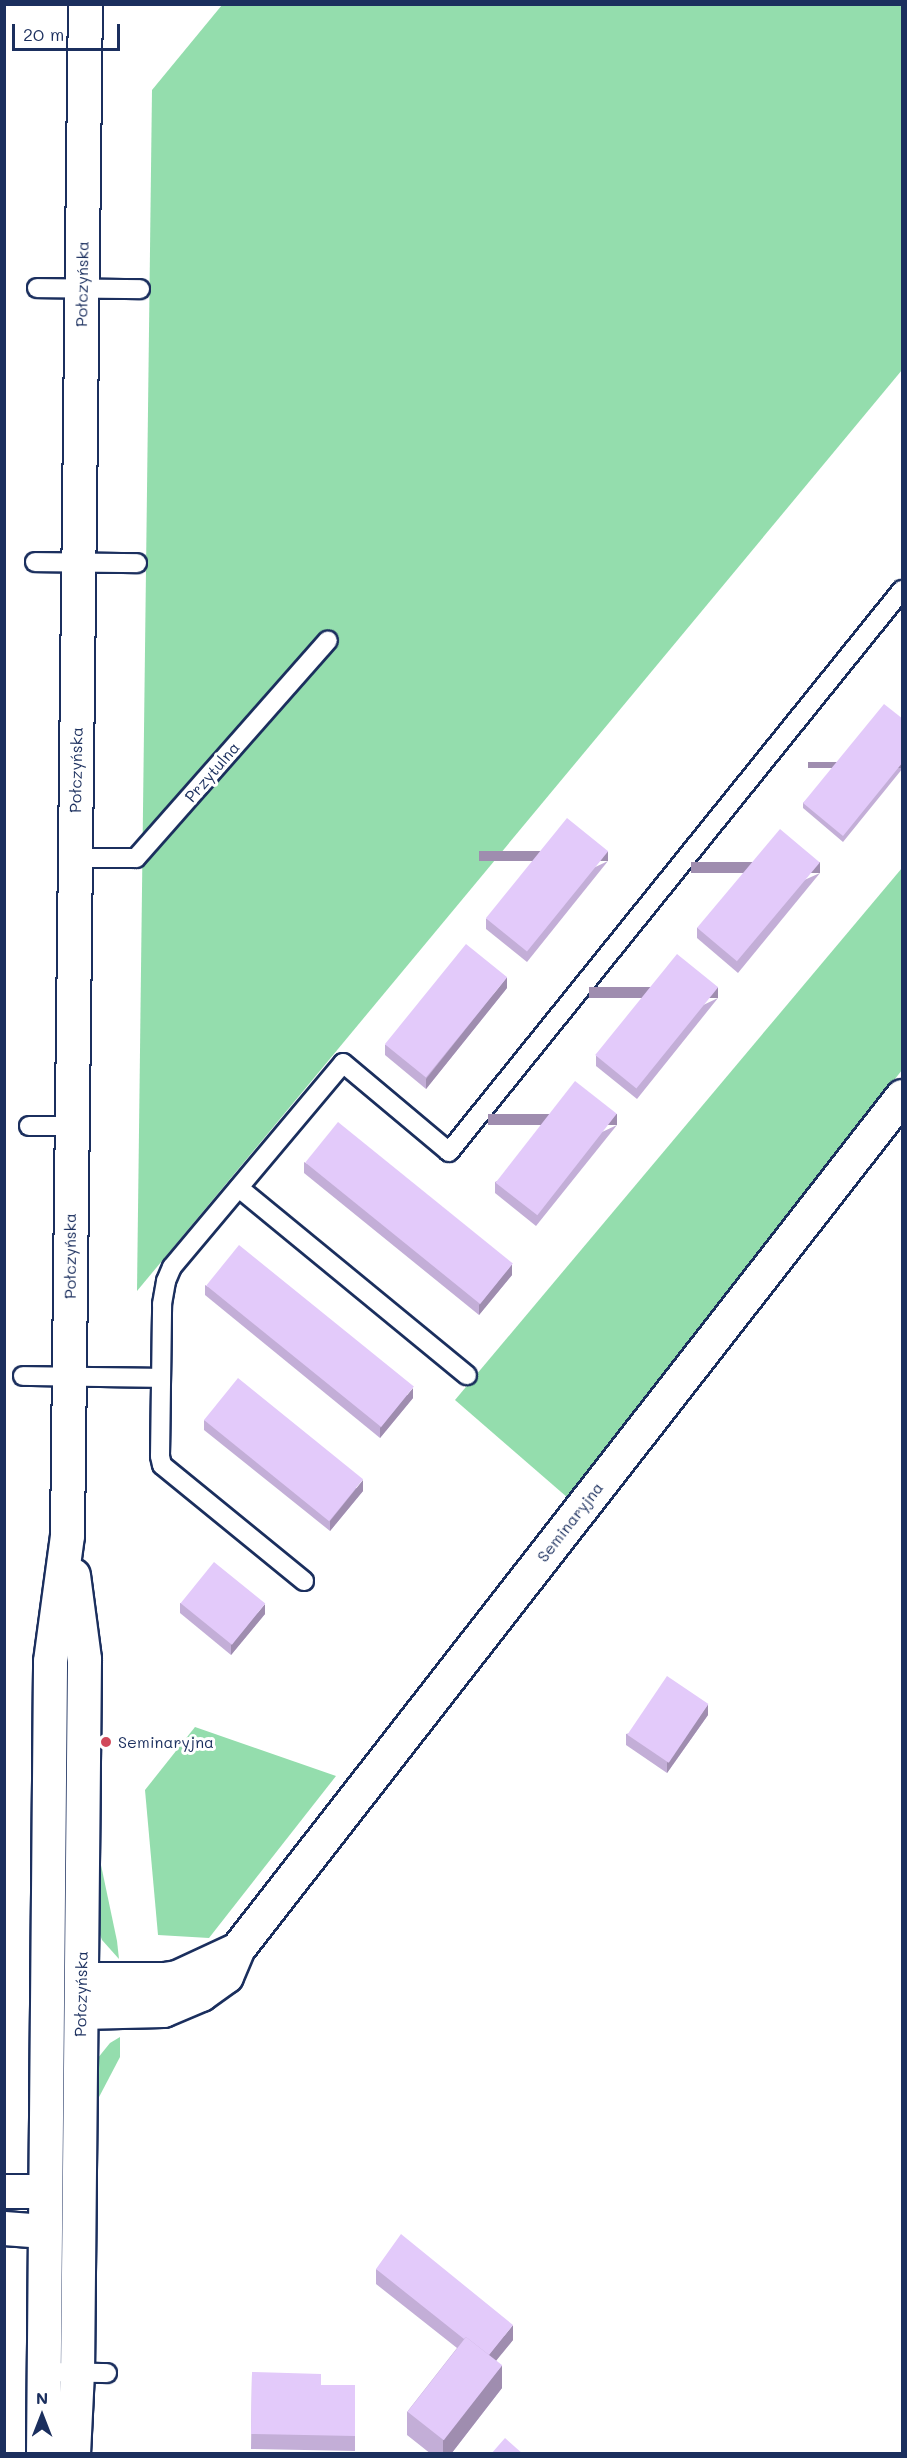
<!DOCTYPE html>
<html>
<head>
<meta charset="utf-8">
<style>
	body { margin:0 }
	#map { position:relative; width:907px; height:2458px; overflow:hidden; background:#fff; font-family:Mali,sans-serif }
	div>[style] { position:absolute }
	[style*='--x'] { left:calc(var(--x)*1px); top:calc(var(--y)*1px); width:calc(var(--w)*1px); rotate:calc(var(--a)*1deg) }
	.green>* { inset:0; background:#94ddad }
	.roads { filter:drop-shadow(2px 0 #1b2f5e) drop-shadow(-2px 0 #1b2f5e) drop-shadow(0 2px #1b2f5e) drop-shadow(0 -2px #1b2f5e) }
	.service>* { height:18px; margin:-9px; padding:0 9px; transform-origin:9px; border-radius:9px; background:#fff }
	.minor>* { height:33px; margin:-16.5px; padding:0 16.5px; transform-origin:16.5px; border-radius:16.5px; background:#fff }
	.secondary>* { height:33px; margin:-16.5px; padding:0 16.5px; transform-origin:16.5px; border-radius:16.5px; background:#fff }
	.wall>* { inset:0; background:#c3aed7 }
	.shaded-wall>* { inset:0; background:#9f8daf; transform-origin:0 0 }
	.building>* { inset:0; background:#e3cafa; transform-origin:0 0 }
	.dots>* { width:16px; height:16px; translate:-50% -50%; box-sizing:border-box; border:3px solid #fff; border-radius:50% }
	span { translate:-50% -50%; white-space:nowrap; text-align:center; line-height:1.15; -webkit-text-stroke:6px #fff; paint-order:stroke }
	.street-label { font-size:16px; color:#1b2f5e }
	.poi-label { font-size:16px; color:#1b2f5e }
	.left { translate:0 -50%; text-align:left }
	.frame { position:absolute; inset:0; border:6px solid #1b2f5e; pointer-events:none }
	.north { position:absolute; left:12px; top:2386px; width:60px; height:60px; -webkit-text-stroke:4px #fff; paint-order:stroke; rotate:0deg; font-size:16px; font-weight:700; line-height:24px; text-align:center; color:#1b2f5e }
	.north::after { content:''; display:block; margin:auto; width:21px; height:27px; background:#1b2f5e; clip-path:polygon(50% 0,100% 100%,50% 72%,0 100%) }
	.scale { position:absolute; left:12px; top:24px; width:108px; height:27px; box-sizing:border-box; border:3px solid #1b2f5e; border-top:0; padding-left:8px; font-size:18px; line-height:21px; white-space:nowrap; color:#1b2f5e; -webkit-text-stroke:4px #fff; paint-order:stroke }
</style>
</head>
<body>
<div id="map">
	<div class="green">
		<i style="clip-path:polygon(222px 5px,902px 5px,902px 370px,137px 1291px,152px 90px)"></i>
		<i style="clip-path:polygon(902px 868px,902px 1070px,568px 1498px,455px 1400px)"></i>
		<i style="clip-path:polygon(195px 1727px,336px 1776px,209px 1938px,158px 1935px,145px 1790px)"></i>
		<i style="clip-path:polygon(97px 1846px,117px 1941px,119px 1959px,102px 1940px,98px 1929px)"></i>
		<i style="clip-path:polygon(120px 2037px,120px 2057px,98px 2099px,90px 2099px,93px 2064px,110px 2043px)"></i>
	</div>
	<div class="roads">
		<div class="service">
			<i style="--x:37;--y:288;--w:103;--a:0.6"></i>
			<i style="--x:35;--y:562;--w:102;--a:0.6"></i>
			<i style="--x:75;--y:858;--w:61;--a:0"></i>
			<i style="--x:136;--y:858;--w:290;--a:-48.6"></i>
			<i style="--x:29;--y:1126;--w:42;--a:0"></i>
			<i style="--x:239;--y:1188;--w:295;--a:39.4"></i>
			<i style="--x:23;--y:1376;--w:137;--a:0.8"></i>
			<i style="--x:304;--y:1581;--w:183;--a:-140.8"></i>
			<i style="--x:162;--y:1465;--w:9;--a:-103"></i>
			<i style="--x:160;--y:1456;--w:152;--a:-89.2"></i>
			<i style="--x:162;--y:1304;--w:23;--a:-80"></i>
			<i style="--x:166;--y:1281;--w:15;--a:-67"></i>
			<i style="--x:172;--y:1267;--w:266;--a:-50"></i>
			<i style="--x:343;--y:1063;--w:138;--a:40"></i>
			<i style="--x:449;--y:1152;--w:722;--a:-51.13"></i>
			<i style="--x:42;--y:2372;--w:65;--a:0.9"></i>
		</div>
		<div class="minor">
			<i style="--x:81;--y:1979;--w:83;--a:0"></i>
			<i style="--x:164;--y:1979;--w:13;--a:-9"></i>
			<i style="--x:177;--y:1977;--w:66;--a:-25"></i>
			<i style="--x:81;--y:2012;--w:82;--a:-1.4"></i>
			<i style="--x:163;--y:2010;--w:41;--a:-22.8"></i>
			<i style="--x:201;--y:1994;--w:31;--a:-36"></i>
			<i style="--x:226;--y:1976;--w:30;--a:-67"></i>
			<i style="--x:238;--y:1948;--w:1080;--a:-52.07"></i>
			<i style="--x:4;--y:2191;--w:41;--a:0"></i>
			<i style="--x:4;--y:2228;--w:40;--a:4.3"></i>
		</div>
		<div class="secondary">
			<i style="--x:73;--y:1575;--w:85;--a:82.5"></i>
			<i style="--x:84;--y:1659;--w:713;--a:90.56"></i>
			<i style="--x:77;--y:2372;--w:82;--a:92.8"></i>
			<i style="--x:43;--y:2454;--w:793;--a:-89.49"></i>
			<i style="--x:50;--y:1661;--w:127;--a:-82.3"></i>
			<i style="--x:67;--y:1535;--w:1531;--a:-89.33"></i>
		</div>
	</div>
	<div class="wall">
		<i style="clip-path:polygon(903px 719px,903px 768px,843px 842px,803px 808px,803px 803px)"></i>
		<i style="clip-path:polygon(608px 861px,527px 962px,486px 929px,486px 919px)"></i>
		<i style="clip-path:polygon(820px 873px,738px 973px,697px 938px,697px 928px)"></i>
		<i style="clip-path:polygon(507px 988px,426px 1089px,385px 1055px,385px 1045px)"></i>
		<i style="clip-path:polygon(718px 998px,637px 1099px,596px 1066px,596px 1056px)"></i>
		<i style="clip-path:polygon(617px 1125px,536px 1226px,495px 1193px,495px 1182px)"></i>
		<i style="clip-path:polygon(304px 1162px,512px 1275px,479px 1315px,304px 1173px)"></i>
		<i style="clip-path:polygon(205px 1285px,413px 1398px,380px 1438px,205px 1295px)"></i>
		<i style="clip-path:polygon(204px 1420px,363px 1491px,330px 1531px,204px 1430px)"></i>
		<i style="clip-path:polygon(180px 1603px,265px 1614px,231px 1655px,180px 1613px)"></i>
		<i style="clip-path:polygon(708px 1715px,667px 1773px,626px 1745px,626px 1734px)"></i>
		<i style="clip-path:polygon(376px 2269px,513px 2340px,496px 2360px,502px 2388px,451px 2454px,431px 2454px,407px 2435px,407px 2412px,457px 2348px,376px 2284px)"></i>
		<i style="clip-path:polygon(252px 2372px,321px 2385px,355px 2385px,355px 2451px,251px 2449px)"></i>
	</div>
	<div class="shaded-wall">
		<i style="left:903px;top:762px;width:6px;height:95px;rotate:90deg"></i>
		<i style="left:608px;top:851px;width:10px;height:129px;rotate:90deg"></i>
		<i style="left:820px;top:862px;width:11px;height:129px;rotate:90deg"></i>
		<i style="clip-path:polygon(507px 977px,507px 988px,426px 1089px,426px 1079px)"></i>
		<i style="left:718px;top:987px;width:11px;height:129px;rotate:90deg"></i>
		<i style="left:617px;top:1114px;width:11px;height:129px;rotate:90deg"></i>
		<i style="clip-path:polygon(512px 1264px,512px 1275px,479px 1315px,479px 1305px)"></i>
		<i style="clip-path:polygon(413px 1388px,413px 1398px,380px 1438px,380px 1428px)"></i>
		<i style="clip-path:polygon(363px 1480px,363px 1491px,330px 1531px,330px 1521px)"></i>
		<i style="clip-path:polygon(265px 1604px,265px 1614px,231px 1655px,231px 1645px)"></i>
		<i style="clip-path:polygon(708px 1704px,708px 1715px,667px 1773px,667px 1763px)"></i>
		<i style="clip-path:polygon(513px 2325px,513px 2340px,487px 2372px,487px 2357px)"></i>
		<i style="clip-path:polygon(502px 2365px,502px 2388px,451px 2454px,443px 2454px,443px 2440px)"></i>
	</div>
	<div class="building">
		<i style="clip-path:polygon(884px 704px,903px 719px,903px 762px,843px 836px,803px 803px)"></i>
		<i style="left:567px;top:818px;width:53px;height:129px;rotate:39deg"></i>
		<i style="left:780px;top:829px;width:52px;height:129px;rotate:40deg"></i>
		<i style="left:466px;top:944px;width:53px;height:129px;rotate:39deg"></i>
		<i style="left:677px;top:954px;width:53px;height:130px;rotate:39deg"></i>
		<i style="left:575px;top:1081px;width:53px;height:129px;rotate:38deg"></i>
		<i style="left:338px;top:1122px;width:225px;height:52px;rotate:39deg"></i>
		<i style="left:239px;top:1245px;width:225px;height:52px;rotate:39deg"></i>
		<i style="left:238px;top:1378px;width:161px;height:54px;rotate:39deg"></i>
		<i style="left:214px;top:1562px;width:66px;height:53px;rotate:39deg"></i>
		<i style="left:667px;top:1676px;width:50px;height:71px;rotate:34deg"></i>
		<i style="clip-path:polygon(401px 2234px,513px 2325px,489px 2355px,466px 2337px,464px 2339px,376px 2269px)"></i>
		<i style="left:466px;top:2337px;width:46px;height:95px;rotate:38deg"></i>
		<i style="clip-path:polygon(252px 2372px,321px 2374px,321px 2385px,355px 2385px,355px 2436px,251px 2434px)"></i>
		<i style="clip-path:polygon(505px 2438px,523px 2454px,491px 2454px)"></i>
	</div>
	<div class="dots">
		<i style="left:106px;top:1742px;background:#d1495b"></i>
	</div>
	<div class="street-label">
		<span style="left:82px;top:284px;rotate:-89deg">Połczyńska</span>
		<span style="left:76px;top:770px;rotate:-89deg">Połczyńska</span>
		<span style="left:212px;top:772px;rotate:-49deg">Przytulna</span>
		<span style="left:70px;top:1256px;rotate:-90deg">Połczyńska</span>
		<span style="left:570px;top:1522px;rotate:-52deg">Seminaryjna</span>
		<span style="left:81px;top:1994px;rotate:-89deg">Połczyńska</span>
	</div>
	<div class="poi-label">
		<span class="left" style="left:118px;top:1742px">Seminaryjna</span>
	</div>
	<div class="frame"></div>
	<div class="north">N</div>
	<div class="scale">20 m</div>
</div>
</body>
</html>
